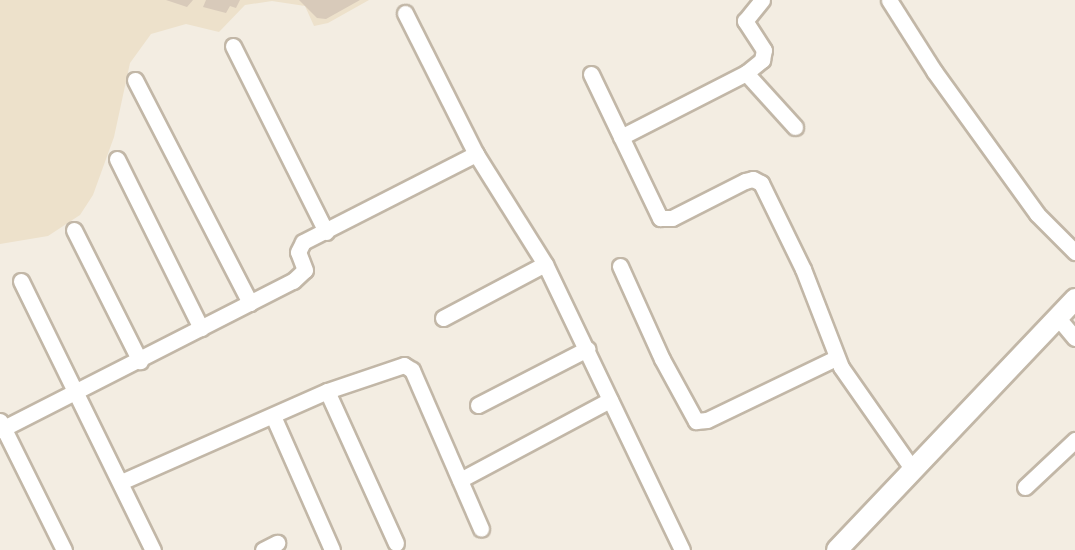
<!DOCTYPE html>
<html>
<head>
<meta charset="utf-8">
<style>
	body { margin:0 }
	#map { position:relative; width:1075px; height:550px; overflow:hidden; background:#f3ede2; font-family:"Sofia Sans Condensed",sans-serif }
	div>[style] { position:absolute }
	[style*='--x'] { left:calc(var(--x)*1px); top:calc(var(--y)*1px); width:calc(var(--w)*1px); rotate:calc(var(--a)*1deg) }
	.education>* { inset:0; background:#ede1cb }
	.building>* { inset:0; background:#d8caba }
	.roads { filter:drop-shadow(2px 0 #c2b7a7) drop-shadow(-2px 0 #c2b7a7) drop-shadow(0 2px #c2b7a7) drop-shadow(0 -2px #c2b7a7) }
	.minor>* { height:15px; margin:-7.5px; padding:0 7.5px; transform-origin:7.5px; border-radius:7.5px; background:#fff }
	.tertiary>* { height:20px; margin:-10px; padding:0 10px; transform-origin:10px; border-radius:10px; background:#fff }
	span { translate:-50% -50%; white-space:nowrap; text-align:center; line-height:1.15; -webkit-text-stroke:6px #fff; paint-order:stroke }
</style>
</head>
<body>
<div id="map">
	<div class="education">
		<i style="clip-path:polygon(0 0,369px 0,328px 23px,314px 26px,305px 6px,272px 1px,245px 5px,219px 32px,186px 24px,151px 34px,130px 63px,114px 137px,93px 195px,80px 215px,48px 236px,0 244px)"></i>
	</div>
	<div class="building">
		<i style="clip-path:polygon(166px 0,193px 0,187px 7px)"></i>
		<i style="clip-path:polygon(206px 0,240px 0,236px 8px,230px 6px,226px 13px,203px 7px)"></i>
		<i style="clip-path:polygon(299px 0,360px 0,326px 19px,317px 18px)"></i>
	</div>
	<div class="roads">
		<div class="minor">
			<i style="--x:889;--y:0;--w:84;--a:57.6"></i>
			<i style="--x:934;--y:71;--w:176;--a:54.2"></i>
			<i style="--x:1037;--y:214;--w:54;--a:45"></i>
			<i style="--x:405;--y:13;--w:158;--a:63.3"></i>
			<i style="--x:476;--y:154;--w:130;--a:57.9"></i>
			<i style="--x:545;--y:264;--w:317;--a:64.4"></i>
			<i style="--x:233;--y:46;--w:208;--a:63.4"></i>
			<i style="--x:746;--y:73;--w:73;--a:47.8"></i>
			<i style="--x:591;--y:74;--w:160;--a:64.4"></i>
			<i style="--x:660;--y:218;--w:12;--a:0"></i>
			<i style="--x:672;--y:218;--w:82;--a:-26.9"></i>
			<i style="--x:745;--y:181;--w:8;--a:-14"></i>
			<i style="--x:753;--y:179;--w:9;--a:27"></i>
			<i style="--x:761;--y:183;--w:96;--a:64"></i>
			<i style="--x:803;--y:269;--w:105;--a:68.8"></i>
			<i style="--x:841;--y:367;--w:126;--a:55"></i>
			<i style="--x:135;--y:80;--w:251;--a:62.7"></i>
			<i style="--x:621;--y:137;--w:140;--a:-27.1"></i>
			<i style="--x:746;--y:73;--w:21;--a:-39"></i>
			<i style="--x:762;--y:60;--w:10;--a:-79"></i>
			<i style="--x:764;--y:50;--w:35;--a:-123"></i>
			<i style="--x:745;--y:21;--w:27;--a:-51"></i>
			<i style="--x:117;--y:159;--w:189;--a:63.6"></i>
			<i style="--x:74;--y:230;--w:147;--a:63.3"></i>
			<i style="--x:620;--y:266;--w:102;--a:65.7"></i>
			<i style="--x:662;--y:359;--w:71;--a:61.3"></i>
			<i style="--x:696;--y:421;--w:11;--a:-5"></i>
			<i style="--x:707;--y:420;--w:143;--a:-25.7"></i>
			<i style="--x:21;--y:281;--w:300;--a:63.9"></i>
			<i style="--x:443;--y:318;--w:115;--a:-27.9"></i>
			<i style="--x:1058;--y:318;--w:26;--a:50"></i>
			<i style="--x:327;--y:391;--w:167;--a:65.6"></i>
			<i style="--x:478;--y:405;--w:123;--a:-27.2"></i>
			<i style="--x:273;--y:416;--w:146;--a:66.2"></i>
			<i style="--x:0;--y:421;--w:144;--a:63.6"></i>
			<i style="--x:0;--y:430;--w:329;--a:-27"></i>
			<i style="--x:293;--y:281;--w:16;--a:-43"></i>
			<i style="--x:305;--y:270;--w:19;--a:-111"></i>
			<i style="--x:298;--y:252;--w:11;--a:-63"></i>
			<i style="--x:303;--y:242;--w:194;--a:-27"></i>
			<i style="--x:460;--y:480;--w:170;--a:-28.1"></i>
			<i style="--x:121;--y:482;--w:225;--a:-23.8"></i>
			<i style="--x:327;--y:391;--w:81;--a:-18.7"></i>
			<i style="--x:404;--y:365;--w:9;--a:32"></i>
			<i style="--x:412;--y:370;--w:173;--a:66.5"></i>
			<i style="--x:1025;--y:487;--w:69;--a:-43.2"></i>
			<i style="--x:263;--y:550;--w:16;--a:-27"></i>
		</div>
		<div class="tertiary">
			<i style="--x:837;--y:550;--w:346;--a:-46.5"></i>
		</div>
	</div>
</div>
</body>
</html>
